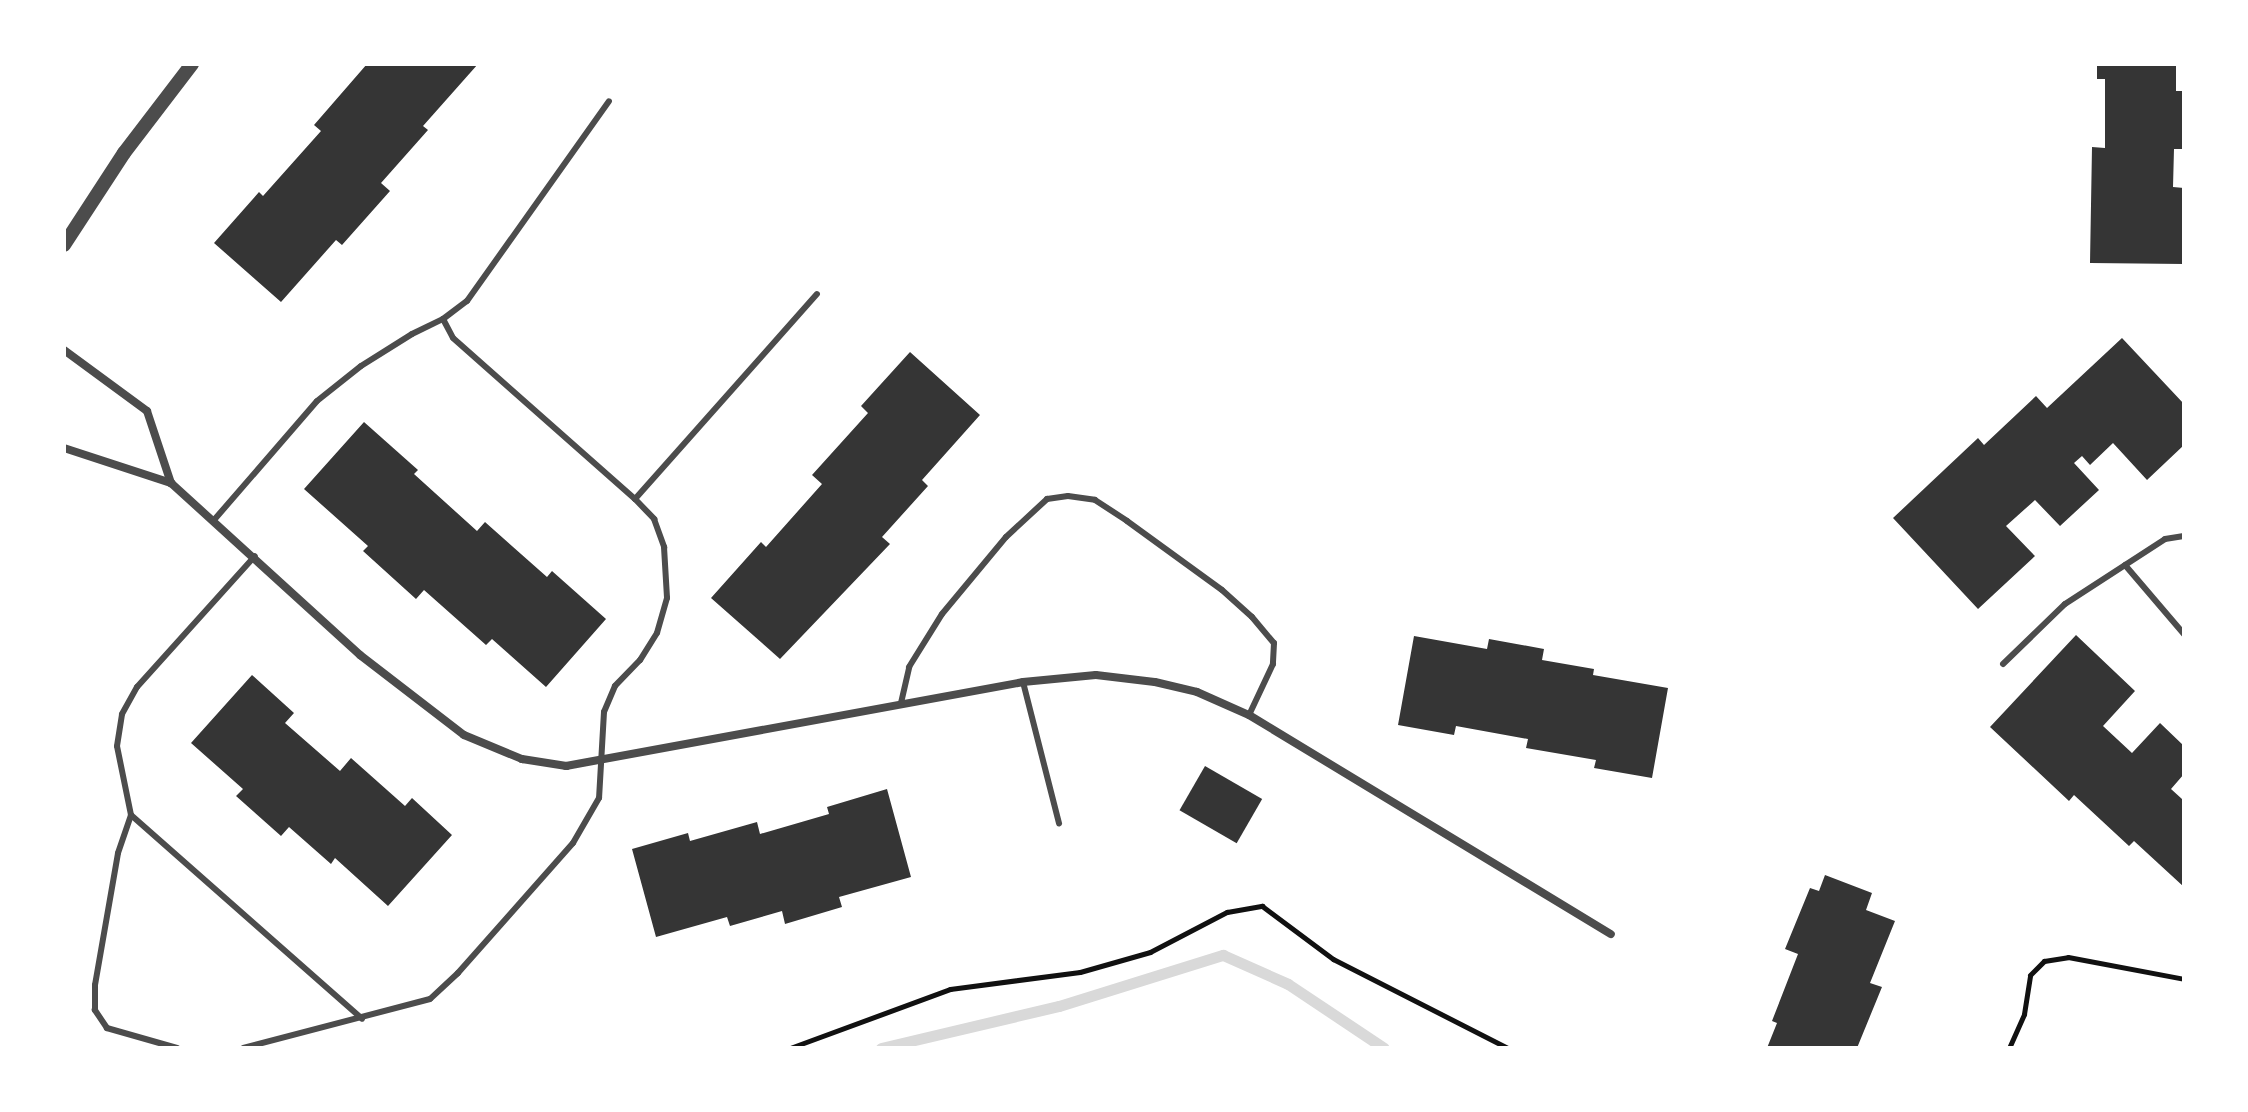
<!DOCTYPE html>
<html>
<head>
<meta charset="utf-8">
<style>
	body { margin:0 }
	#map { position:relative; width:2248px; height:1112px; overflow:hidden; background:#fff; font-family:Inter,sans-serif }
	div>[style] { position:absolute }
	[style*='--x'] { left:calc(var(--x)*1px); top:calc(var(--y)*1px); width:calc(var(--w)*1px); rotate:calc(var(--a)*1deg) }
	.stream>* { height:11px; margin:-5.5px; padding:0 5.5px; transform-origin:5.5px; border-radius:5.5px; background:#d9d9d9 }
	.building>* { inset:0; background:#353535; transform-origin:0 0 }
	.path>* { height:5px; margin:-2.5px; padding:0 2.5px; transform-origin:2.5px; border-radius:2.5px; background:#111 }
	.service>* { height:6px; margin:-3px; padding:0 3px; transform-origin:3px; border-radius:3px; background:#4c4c4c }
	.minor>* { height:8px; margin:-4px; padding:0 4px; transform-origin:4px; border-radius:4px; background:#4c4c4c }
	.tertiary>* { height:14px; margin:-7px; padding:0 7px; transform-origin:7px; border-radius:7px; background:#4c4c4c }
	span { translate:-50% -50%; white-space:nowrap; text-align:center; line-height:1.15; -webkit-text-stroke:8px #fff; paint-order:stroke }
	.frame { position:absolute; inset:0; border:66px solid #fff; pointer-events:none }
</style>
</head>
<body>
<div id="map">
	<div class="stream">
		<i style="--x:881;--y:1048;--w:183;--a:-13.3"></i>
		<i style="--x:1059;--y:1006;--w:172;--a:-17.3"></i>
		<i style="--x:1223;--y:955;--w:71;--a:24"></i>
		<i style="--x:1288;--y:984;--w:115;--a:33.7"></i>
	</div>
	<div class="building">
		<i style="clip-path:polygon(367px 64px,478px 64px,423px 126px,428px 130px,381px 183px,390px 191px,342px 245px,336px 240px,281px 302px,214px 243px,259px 192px,263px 196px,321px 131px,314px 125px)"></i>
		<i style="clip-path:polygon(2097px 64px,2176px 64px,2176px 91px,2184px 91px,2184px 149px,2174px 149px,2173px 187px,2184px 188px,2184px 264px,2090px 263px,2092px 147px,2105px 148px,2105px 79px,2097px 79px)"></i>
		<i style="clip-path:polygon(2122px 338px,2184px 404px,2184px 445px,2147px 480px,2113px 443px,2090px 465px,2082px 456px,2074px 463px,2099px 490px,2060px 526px,2035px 500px,2006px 526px,2035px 556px,1978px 609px,1893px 518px,1978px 438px,1984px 445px,2036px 396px,2047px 408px)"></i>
		<i style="clip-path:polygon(910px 352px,980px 415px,922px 480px,928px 486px,882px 537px,890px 544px,780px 659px,711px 598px,761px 542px,766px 547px,822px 484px,812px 475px,868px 413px,861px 406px)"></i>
		<i style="clip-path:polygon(364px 422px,418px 470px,414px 474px,477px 531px,485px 522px,547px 577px,552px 571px,606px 619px,546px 687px,492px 639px,486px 645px,424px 590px,416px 599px,363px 551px,368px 546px,304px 489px)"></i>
		<i style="clip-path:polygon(2076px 635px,2135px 691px,2103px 726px,2132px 753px,2160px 723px,2184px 746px,2184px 774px,2171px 789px,2182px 799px,2184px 797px,2184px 887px,2134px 841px,2129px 846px,2074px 795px,2069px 801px,1990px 727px)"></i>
		<i style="clip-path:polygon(1414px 636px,1487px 649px,1489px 639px,1544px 649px,1542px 660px,1594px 669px,1593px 675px,1668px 688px,1652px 778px,1594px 768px,1596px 760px,1526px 748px,1528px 739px,1456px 726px,1454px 735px,1398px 725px)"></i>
		<i style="clip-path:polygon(252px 675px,294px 713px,285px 723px,340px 771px,351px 758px,405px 806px,412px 798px,452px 835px,388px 906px,335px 858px,331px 864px,289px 827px,281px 836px,236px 796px,243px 789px,191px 743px)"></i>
		<i style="left:1205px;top:766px;width:66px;height:51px;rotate:30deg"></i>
		<i style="clip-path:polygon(887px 789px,911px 877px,839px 897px,842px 907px,785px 924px,782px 911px,730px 926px,727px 917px,656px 937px,632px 849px,688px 833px,690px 841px,757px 822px,760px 834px,829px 814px,827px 807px)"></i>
		<i style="clip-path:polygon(1825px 875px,1872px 893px,1866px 910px,1895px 921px,1870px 983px,1882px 987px,1857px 1048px,1767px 1048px,1777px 1023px,1772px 1021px,1798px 954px,1785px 949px,1810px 888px,1819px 891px)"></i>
	</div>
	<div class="path">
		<i style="--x:790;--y:1048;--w:171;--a:-20.2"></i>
		<i style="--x:950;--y:989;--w:131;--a:-7.5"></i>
		<i style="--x:1080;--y:972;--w:73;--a:-15.9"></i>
		<i style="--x:1150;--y:952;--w:87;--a:-27.5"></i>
		<i style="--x:1227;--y:912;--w:36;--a:-10"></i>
		<i style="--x:1262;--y:906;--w:89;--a:36.7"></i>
		<i style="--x:1333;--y:959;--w:196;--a:27"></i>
		<i style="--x:2009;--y:1048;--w:37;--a:-66"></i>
		<i style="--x:2024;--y:1014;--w:39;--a:-81"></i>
		<i style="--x:2030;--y:975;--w:20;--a:-45"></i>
		<i style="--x:2044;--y:961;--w:24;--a:-9"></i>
		<i style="--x:2068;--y:957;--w:118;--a:10.7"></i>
	</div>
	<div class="service">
		<i style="--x:443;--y:319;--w:30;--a:-37"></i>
		<i style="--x:467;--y:301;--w:245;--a:-54.6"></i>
		<i style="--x:635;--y:499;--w:274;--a:-48.4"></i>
		<i style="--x:214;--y:520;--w:157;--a:-49.1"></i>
		<i style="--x:317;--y:401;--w:56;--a:-38.5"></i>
		<i style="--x:361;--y:366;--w:60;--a:-32.1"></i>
		<i style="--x:412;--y:334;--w:34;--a:-26"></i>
		<i style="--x:443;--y:319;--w:21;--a:62"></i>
		<i style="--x:453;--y:338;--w:243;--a:41.5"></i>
		<i style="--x:635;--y:499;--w:28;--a:46"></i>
		<i style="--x:654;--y:519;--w:30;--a:70"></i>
		<i style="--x:664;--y:547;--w:51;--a:86.6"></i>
		<i style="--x:667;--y:598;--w:36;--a:106"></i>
		<i style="--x:657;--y:633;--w:32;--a:122"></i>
		<i style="--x:640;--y:660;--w:36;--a:134"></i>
		<i style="--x:615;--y:686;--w:28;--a:113"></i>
		<i style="--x:604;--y:712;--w:86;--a:93.3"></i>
		<i style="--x:599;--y:798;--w:52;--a:120"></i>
		<i style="--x:573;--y:843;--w:174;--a:131.5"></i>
		<i style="--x:458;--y:973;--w:38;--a:137"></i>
		<i style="--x:430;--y:999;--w:193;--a:165.3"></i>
		<i style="--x:2125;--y:565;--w:91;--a:49.5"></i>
		<i style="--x:2003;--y:664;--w:86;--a:-44.1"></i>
		<i style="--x:2065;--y:604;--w:119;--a:-33"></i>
		<i style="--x:2165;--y:539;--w:19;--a:-9"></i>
		<i style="--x:1023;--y:682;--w:146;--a:75.7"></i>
		<i style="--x:901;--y:703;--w:37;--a:-77"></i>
		<i style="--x:909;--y:667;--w:62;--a:-58.1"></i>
		<i style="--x:942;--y:614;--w:100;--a:-50.3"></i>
		<i style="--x:1006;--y:537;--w:56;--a:-42.8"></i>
		<i style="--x:1047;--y:499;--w:21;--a:-8"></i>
		<i style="--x:1068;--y:496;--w:27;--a:8"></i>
		<i style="--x:1095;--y:500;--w:38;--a:33"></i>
		<i style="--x:1127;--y:521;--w:117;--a:36"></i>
		<i style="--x:1222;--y:590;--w:40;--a:42"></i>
		<i style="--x:1252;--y:617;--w:34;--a:50"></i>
		<i style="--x:1274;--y:643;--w:21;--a:93"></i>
		<i style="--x:1273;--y:664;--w:56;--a:115.2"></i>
		<i style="--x:131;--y:815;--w:308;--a:41.4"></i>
		<i style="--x:177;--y:1048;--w:73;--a:-164.1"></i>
		<i style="--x:107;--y:1028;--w:22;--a:-124"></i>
		<i style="--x:95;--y:1010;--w:25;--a:-90"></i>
		<i style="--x:95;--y:985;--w:134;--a:-80.1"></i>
		<i style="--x:118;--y:853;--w:40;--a:-71.1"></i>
		<i style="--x:131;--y:815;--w:70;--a:-101.5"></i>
		<i style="--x:117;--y:746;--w:32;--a:-81"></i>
		<i style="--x:122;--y:714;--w:31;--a:-61"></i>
		<i style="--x:137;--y:687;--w:176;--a:-48"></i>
	</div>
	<div class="minor">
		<i style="--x:64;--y:350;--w:103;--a:36.3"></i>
		<i style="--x:147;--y:411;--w:76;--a:71.6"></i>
		<i style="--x:64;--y:448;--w:113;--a:18.1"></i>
		<i style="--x:171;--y:483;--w:256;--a:42.3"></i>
		<i style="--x:360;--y:655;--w:131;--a:37.6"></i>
		<i style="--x:464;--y:735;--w:63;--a:22.5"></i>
		<i style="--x:522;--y:759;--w:45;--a:9"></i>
		<i style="--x:566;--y:766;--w:465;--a:-10.4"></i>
		<i style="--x:1023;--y:682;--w:73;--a:-5.5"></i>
		<i style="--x:1096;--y:675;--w:59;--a:6.8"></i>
		<i style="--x:1155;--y:682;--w:43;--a:13.4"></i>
		<i style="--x:1197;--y:692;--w:57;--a:23.9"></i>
		<i style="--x:1249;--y:715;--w:423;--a:31.2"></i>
	</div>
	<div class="tertiary">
		<i style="--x:64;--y:245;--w:110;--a:-56.9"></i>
		<i style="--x:124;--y:153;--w:112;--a:-52.6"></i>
	</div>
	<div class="frame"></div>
</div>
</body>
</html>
